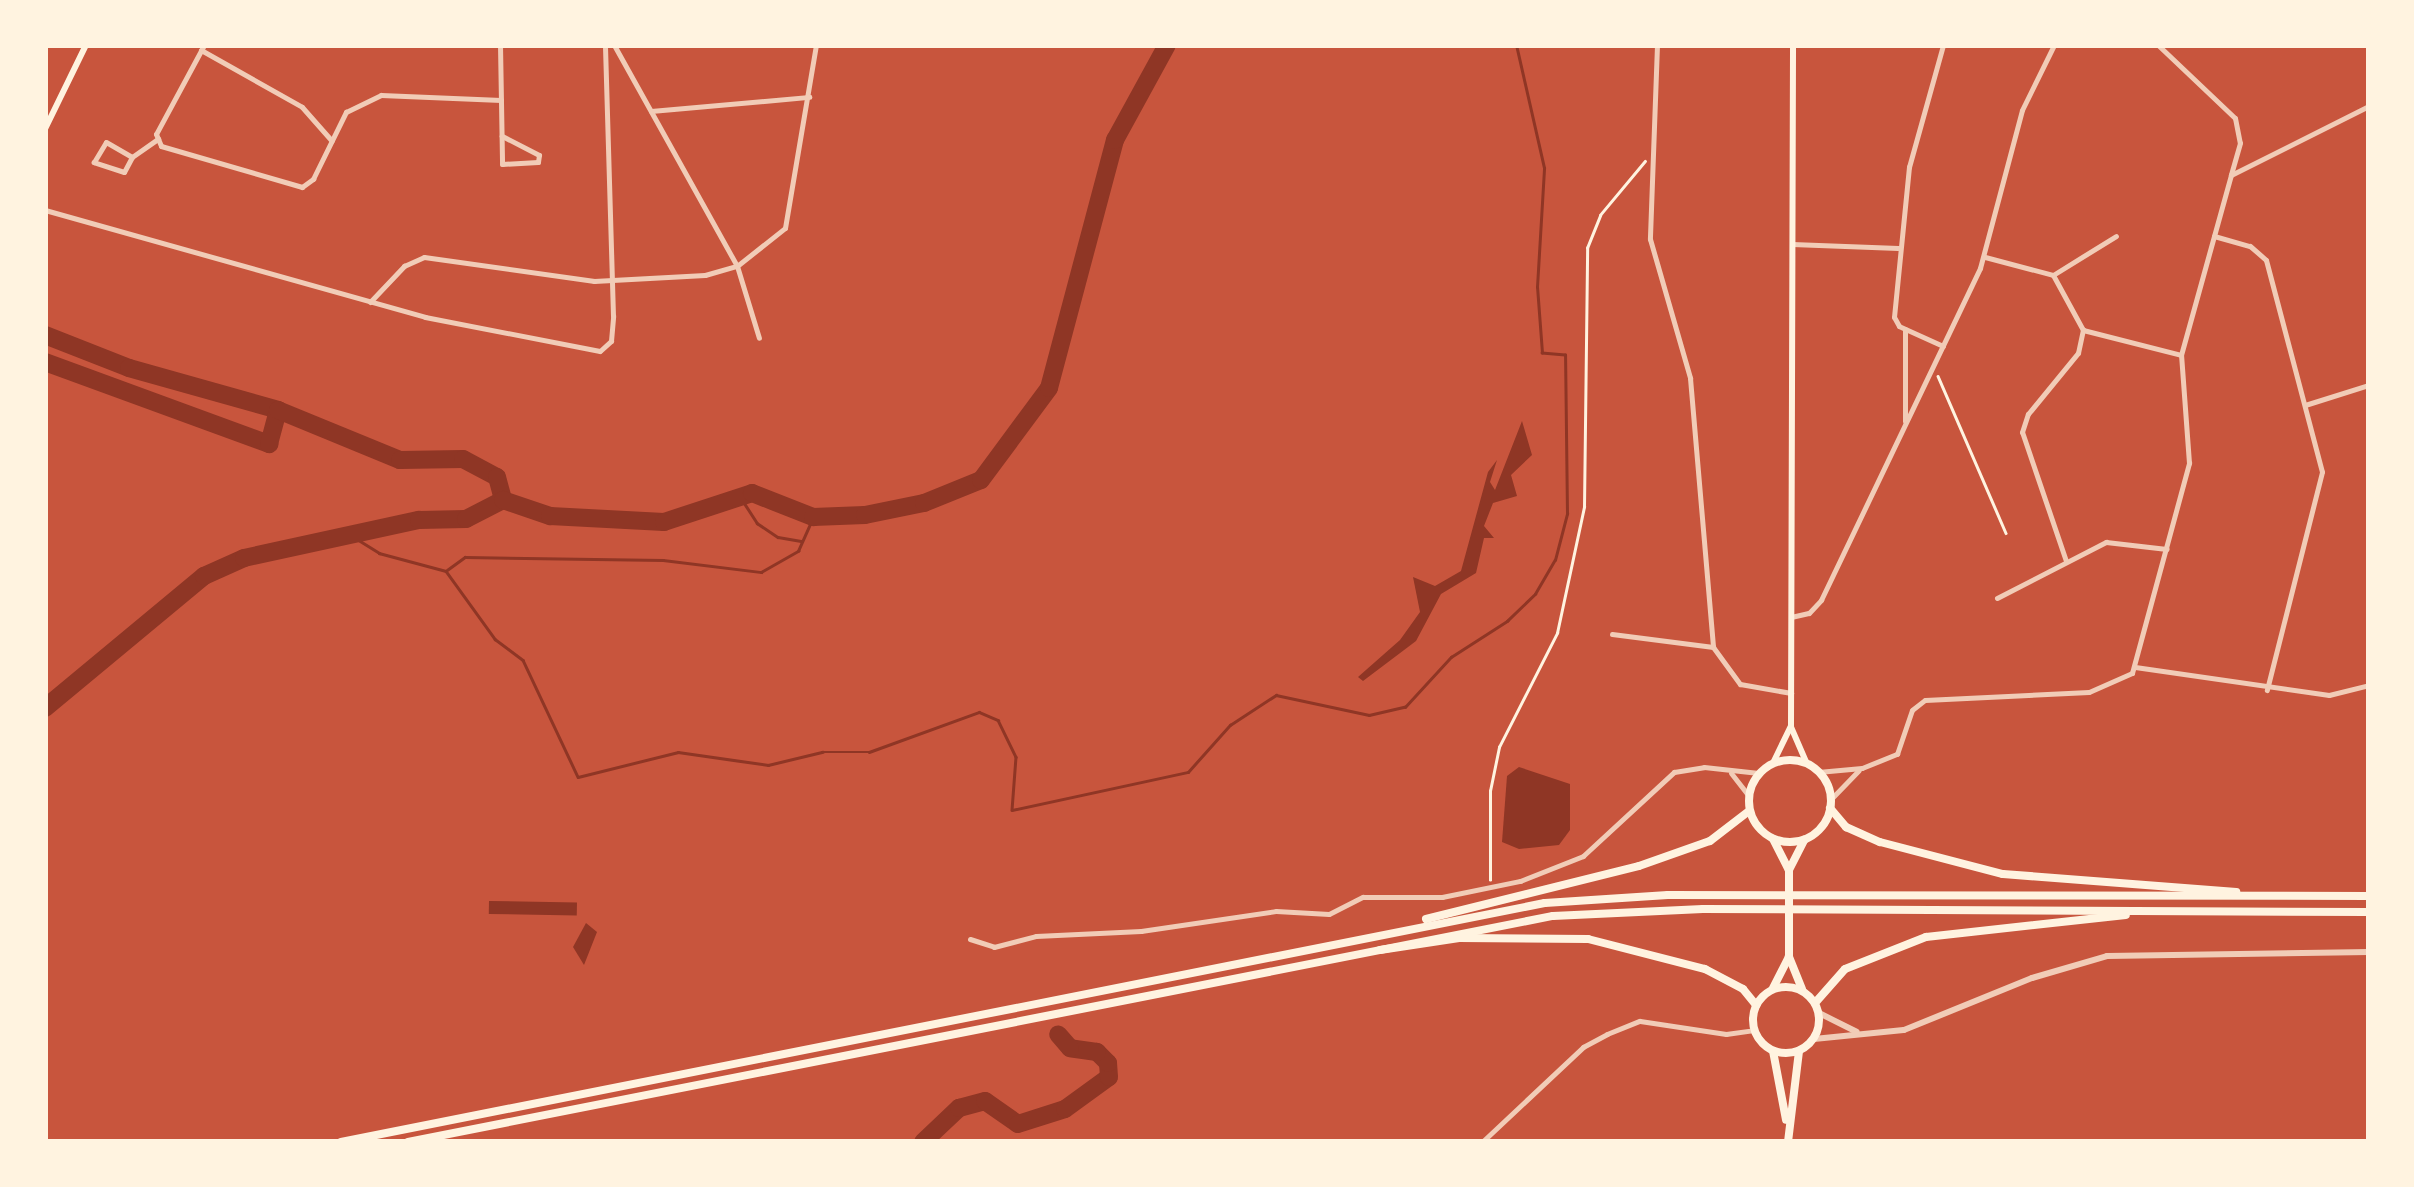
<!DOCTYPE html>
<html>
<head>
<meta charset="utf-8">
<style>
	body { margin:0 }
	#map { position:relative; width:2414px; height:1187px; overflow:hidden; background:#c8553d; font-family:"Space Grotesk",sans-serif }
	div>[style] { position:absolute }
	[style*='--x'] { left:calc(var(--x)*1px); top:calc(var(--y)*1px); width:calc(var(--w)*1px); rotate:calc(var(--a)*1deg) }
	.water>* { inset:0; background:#8f3625; transform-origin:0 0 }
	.stream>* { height:2.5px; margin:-1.25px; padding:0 1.25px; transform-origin:1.25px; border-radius:1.25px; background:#8f3625 }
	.river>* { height:18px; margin:-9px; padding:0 9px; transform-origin:9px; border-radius:9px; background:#8f3625 }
	.path>* { height:2.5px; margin:-1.25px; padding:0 1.25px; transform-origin:1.25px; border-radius:1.25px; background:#fff3e0 }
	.minor>* { height:5px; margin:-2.5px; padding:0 2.5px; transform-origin:2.5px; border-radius:2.5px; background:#f1ccb7 }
	.tertiary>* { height:6px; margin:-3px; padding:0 3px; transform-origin:3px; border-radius:3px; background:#f1ccb7 }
	.secondary>* { height:6px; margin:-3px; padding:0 3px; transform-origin:3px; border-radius:3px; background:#fff3e0 }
	.primary>* { height:8px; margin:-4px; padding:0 4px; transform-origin:4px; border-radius:4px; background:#fff3e0 }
	.primary>.ring { margin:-4px; padding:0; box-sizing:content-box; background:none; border:8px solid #fff3e0; border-radius:50% }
	.trunk>* { height:8px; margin:-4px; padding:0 4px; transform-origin:4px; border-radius:4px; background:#fff3e0 }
	span { translate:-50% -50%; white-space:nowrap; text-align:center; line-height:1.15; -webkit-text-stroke:10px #fff3e0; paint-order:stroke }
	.frame { position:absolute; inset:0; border:48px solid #fff3e0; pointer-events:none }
</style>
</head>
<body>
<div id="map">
	<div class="water">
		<i style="clip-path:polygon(1522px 421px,1532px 455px,1511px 475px,1517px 496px,1493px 503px,1484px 526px,1494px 538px,1484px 538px,1476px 573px,1441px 594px,1416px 641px,1363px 681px,1358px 677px,1400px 640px,1420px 612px,1413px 577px,1435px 586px,1461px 571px,1488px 472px,1497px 460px,1490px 482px,1495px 490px)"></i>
		<i style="clip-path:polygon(1519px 767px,1570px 784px,1570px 830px,1559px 845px,1519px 849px,1502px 842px,1507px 776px)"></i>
		<i style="left:489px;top:901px;width:88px;height:13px;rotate:1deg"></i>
		<i style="clip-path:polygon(586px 923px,597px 932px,584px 965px,573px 947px)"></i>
	</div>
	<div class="stream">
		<i style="--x:741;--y:498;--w:30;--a:57"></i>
		<i style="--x:757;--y:523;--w:25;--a:34"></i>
		<i style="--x:778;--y:537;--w:23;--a:10"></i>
		<i style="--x:349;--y:534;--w:36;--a:32"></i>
		<i style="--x:379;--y:553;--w:69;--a:15"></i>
		<i style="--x:446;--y:571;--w:84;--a:54.2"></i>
		<i style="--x:495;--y:639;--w:35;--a:37"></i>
		<i style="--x:523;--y:660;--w:129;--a:64.8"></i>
		<i style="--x:578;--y:777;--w:103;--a:-14"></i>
		<i style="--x:678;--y:752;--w:91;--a:8.2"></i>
		<i style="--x:768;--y:765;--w:56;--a:-13.5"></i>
		<i style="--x:822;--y:752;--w:47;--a:0"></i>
		<i style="--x:869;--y:752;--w:117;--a:-20"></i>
		<i style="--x:979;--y:712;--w:21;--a:23"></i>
		<i style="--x:998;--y:720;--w:41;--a:64.1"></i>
		<i style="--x:1016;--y:757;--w:53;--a:94.3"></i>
		<i style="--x:1012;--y:810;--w:180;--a:-12.2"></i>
		<i style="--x:1188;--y:772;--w:63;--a:-48.2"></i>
		<i style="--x:1230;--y:725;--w:55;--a:-33.1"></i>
		<i style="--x:1276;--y:695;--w:95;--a:12.1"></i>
		<i style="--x:1369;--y:715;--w:37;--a:-13"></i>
		<i style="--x:1405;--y:707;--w:68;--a:-47.4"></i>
		<i style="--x:1451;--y:657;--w:67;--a:-32.7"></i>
		<i style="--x:1507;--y:621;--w:39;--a:-44"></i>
		<i style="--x:1535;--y:594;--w:39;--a:-60"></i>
		<i style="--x:1555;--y:560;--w:48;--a:-75.4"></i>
		<i style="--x:1567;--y:514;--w:159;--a:-90.7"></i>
		<i style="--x:1565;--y:355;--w:23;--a:-175"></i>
		<i style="--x:1542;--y:353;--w:66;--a:-94.3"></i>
		<i style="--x:1537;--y:287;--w:119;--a:-86.6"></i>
		<i style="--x:1544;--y:168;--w:126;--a:-102.8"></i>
		<i style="--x:447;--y:570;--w:22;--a:-36"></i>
		<i style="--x:465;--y:557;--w:198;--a:0.9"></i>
		<i style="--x:663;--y:560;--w:99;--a:7"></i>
		<i style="--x:761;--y:572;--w:43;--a:-29.6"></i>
		<i style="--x:798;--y:551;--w:37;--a:-66"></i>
	</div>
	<div class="river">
		<i style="--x:45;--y:335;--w:90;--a:21.4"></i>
		<i style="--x:129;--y:368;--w:155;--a:15.7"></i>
		<i style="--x:45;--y:362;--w:239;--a:20.1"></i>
		<i style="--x:269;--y:444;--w:35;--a:-75"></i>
		<i style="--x:278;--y:410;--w:132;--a:22.3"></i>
		<i style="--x:400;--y:460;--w:63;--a:-0.9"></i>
		<i style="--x:463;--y:459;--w:38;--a:28"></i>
		<i style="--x:497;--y:477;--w:24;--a:75"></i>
		<i style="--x:45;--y:708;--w:207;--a:-39.7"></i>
		<i style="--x:204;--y:576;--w:44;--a:-24.2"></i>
		<i style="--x:244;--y:558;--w:179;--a:-12.3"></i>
		<i style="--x:419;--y:520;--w:47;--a:-1.2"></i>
		<i style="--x:466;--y:519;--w:42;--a:-27.2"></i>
		<i style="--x:503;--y:500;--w:50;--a:18.8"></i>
		<i style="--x:550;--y:516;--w:114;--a:3"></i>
		<i style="--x:664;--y:522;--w:93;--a:-18.2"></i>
		<i style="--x:752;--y:493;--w:66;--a:21.5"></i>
		<i style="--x:813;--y:517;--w:52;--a:-2.2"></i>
		<i style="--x:865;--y:515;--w:60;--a:-11.5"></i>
		<i style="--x:924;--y:503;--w:61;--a:-22"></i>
		<i style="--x:981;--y:480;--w:114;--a:-53.5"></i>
		<i style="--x:1049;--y:388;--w:257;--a:-75.1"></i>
		<i style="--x:1115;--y:140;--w:108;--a:-61.3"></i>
		<i style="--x:923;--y:1142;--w:50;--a:-43.4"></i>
		<i style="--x:959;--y:1108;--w:27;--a:-15"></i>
		<i style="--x:985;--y:1101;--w:40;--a:34.9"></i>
		<i style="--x:1018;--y:1124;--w:49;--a:-17.7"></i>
		<i style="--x:1065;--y:1109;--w:54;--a:-36"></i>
		<i style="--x:1109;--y:1077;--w:14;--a:-94"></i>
		<i style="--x:1108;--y:1063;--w:16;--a:-135"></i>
		<i style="--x:1097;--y:1052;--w:27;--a:-172"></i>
		<i style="--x:1070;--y:1048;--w:18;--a:-131"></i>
	</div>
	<div class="path">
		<i style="--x:1938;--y:376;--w:171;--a:66.6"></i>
		<i style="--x:1490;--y:880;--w:89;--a:-90"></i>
		<i style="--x:1490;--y:791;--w:45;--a:-78.4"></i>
		<i style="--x:1499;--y:747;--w:128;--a:-63"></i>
		<i style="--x:1557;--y:633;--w:129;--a:-77.9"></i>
		<i style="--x:1584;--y:507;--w:259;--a:-89.3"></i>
		<i style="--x:1587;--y:248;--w:35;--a:-68"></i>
		<i style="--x:1600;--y:215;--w:70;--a:-50.2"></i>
	</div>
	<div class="minor">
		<i style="--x:204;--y:45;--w:101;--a:118.3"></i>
		<i style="--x:156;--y:134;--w:13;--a:67"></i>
		<i style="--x:161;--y:146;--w:147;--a:16.2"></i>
		<i style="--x:302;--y:187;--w:14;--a:-36"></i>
		<i style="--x:313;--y:179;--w:75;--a:-63.8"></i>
		<i style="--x:346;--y:112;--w:39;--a:-26"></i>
		<i style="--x:381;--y:95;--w:120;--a:2.4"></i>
		<i style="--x:500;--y:45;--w:119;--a:89"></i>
		<i style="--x:502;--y:164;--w:36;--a:-3"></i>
		<i style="--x:538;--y:162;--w:7;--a:-82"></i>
		<i style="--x:539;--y:155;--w:42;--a:-152.8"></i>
		<i style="--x:614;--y:45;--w:253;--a:60.9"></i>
		<i style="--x:737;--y:266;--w:75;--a:73"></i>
		<i style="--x:1657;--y:45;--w:194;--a:92.1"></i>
		<i style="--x:1650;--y:239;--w:145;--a:73.9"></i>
		<i style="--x:1690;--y:378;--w:270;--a:85.1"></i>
		<i style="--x:1713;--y:647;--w:46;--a:53.9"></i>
		<i style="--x:1740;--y:684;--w:52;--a:10"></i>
		<i style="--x:2158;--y:45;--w:106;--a:43.5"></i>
		<i style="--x:2235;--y:118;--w:25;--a:79"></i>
		<i style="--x:2240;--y:143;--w:33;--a:106"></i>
		<i style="--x:201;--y:50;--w:116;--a:29.4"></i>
		<i style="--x:302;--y:107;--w:45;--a:48.6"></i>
		<i style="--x:651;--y:111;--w:159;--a:-5.1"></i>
		<i style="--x:132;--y:157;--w:17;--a:118"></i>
		<i style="--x:124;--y:172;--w:32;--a:-162"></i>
		<i style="--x:94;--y:162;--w:23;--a:-59"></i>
		<i style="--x:106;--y:142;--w:30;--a:30"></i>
		<i style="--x:132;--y:157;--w:32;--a:-35"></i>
		<i style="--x:45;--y:210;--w:395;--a:15.7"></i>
		<i style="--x:425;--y:317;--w:178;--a:11"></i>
		<i style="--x:600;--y:351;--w:15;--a:-42"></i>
		<i style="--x:611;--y:341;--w:25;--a:-85"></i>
		<i style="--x:613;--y:316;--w:271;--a:-91.7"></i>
		<i style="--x:2214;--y:236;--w:37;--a:16"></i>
		<i style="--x:2250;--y:246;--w:21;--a:41"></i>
		<i style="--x:2266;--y:260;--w:219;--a:75.2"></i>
		<i style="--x:2322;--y:472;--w:225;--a:104.2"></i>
		<i style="--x:1792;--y:244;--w:106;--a:2.2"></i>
		<i style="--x:1985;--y:257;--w:70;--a:14.8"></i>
		<i style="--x:2053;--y:275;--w:63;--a:61.4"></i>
		<i style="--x:2083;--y:330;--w:101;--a:14.3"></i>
		<i style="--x:2053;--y:275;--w:74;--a:-31.8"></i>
		<i style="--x:370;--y:302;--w:50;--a:-46.6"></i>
		<i style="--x:404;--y:266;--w:22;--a:-24"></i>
		<i style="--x:424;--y:257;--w:172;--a:8"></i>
		<i style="--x:594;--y:281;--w:111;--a:-3.1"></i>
		<i style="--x:705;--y:275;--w:33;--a:-16"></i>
		<i style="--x:737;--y:266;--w:61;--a:-38.4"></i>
		<i style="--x:785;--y:228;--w:186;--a:-80.4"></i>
		<i style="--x:1905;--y:329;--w:92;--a:90"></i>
		<i style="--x:1943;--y:346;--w:48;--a:-155.6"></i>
		<i style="--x:1899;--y:326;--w:10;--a:-119"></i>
		<i style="--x:1894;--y:317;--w:151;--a:-84.3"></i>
		<i style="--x:1909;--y:167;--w:127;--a:-74.4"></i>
		<i style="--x:2305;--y:405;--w:67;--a:-17.4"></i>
		<i style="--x:2066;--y:561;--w:136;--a:-108.8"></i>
		<i style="--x:2022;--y:432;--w:19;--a:-72"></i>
		<i style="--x:2028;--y:414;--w:79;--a:-50.7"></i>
		<i style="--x:2078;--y:353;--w:24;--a:-78"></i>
		<i style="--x:1997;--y:598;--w:123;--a:-27.2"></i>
		<i style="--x:2106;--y:542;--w:61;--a:6.5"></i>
		<i style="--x:1791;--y:617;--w:18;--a:-13"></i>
		<i style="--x:1809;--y:613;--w:18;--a:-47"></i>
		<i style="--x:1821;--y:600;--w:368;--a:-64.4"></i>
		<i style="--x:1980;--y:268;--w:163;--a:-75.1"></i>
		<i style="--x:2022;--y:110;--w:72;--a:-63.8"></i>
		<i style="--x:1612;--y:634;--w:102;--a:7.3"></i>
		<i style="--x:2135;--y:667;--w:196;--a:8.2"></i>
		<i style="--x:2329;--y:695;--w:41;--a:-14"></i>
		<i style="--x:1818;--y:772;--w:44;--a:-5.2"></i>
		<i style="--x:1862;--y:768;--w:38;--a:-22"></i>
		<i style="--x:1897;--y:754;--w:46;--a:-71.2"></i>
		<i style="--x:1912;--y:710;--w:16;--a:-38"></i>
		<i style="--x:1925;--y:700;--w:164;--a:-2.8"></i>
		<i style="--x:2089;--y:692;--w:47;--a:-23.8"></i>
		<i style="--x:2132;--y:673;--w:218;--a:-74.8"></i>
		<i style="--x:2189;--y:463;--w:108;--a:-94.2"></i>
		<i style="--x:2181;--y:355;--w:187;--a:-74.5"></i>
		<i style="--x:2231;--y:175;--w:154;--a:-26.6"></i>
		<i style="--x:1731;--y:773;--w:29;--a:52"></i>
		<i style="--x:1831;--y:799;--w:40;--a:-46"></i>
		<i style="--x:970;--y:939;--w:25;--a:18"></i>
		<i style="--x:994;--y:947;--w:43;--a:-14.7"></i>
		<i style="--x:1036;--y:936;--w:105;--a:-2.7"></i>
		<i style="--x:1141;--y:931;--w:136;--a:-8.4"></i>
		<i style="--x:1276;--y:911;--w:53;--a:3.2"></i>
		<i style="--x:1329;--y:914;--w:38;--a:-27"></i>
		<i style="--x:1363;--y:897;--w:79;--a:0"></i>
		<i style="--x:1442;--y:897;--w:80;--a:-11.6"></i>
		<i style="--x:1520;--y:881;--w:68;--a:-21.6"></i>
		<i style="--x:1583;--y:856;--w:124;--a:-42.7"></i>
		<i style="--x:1674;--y:772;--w:30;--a:-9"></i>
		<i style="--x:1704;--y:767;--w:55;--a:6.2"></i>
		<i style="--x:1482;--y:1142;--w:139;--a:-43.2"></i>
		<i style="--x:1583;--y:1047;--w:27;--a:-28"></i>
		<i style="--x:1607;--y:1034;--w:35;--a:-22"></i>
		<i style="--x:1640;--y:1021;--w:87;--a:8.6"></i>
		<i style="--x:1726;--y:1034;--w:28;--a:-8"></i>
	</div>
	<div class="tertiary">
		<i style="--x:1819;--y:1013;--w:42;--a:26.6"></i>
		<i style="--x:1814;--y:1039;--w:90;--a:-5.7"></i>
		<i style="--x:1904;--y:1030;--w:138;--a:-22.1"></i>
		<i style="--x:2032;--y:978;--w:78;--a:-16.3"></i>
		<i style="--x:2107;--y:956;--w:262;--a:-0.9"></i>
	</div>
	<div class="secondary">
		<i style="--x:45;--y:129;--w:93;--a:-64"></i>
		<i style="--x:1791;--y:727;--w:40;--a:66.6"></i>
		<i style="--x:1773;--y:763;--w:41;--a:-64.1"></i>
		<i style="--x:1791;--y:726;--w:681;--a:-89.83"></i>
	</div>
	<div class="primary">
		<i class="ring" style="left:1749px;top:760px;width:74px;height:74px"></i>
		<i style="--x:1773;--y:839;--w:35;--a:63"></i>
		<i class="ring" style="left:1753px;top:987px;width:58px;height:58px"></i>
		<i style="--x:1773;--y:988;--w:35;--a:-63"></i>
		<i style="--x:1802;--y:989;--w:35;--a:-112"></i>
		<i style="--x:1789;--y:957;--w:87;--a:-90"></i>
		<i style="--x:1789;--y:870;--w:34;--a:-63"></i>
		<i style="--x:1773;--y:1051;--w:70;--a:79.3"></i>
		<i style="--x:1788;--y:1142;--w:92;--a:-83.1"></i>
	</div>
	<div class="trunk">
		<i style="--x:1830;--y:808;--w:25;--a:50"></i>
		<i style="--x:1846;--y:827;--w:37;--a:24"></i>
		<i style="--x:1880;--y:842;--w:127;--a:14.6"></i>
		<i style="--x:2003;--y:874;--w:234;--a:4.4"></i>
		<i style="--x:1426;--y:919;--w:219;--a:-14"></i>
		<i style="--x:1639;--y:866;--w:75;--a:-19.4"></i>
		<i style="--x:1710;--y:841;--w:49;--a:-37.6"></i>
		<i style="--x:1380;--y:950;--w:80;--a:-8.6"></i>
		<i style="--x:1459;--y:938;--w:129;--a:0.4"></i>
		<i style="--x:1588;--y:939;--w:121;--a:14.4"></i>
		<i style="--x:1705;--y:969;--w:43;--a:27.8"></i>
		<i style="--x:1743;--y:989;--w:21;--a:51"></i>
		<i style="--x:1815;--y:1003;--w:45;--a:-48.6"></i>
		<i style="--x:1845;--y:969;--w:87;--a:-21.6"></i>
		<i style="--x:1926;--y:937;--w:201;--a:-6.3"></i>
		<i style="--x:341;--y:1142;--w:1227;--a:-11.23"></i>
		<i style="--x:1545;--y:903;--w:123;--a:-3.7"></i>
		<i style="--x:1668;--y:895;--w:701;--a:0.08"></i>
		<i style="--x:408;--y:1142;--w:1167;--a:-11.17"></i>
		<i style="--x:1553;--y:916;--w:150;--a:-2.7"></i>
		<i style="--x:1703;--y:909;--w:666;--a:0.26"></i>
	</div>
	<div class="frame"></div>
</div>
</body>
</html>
